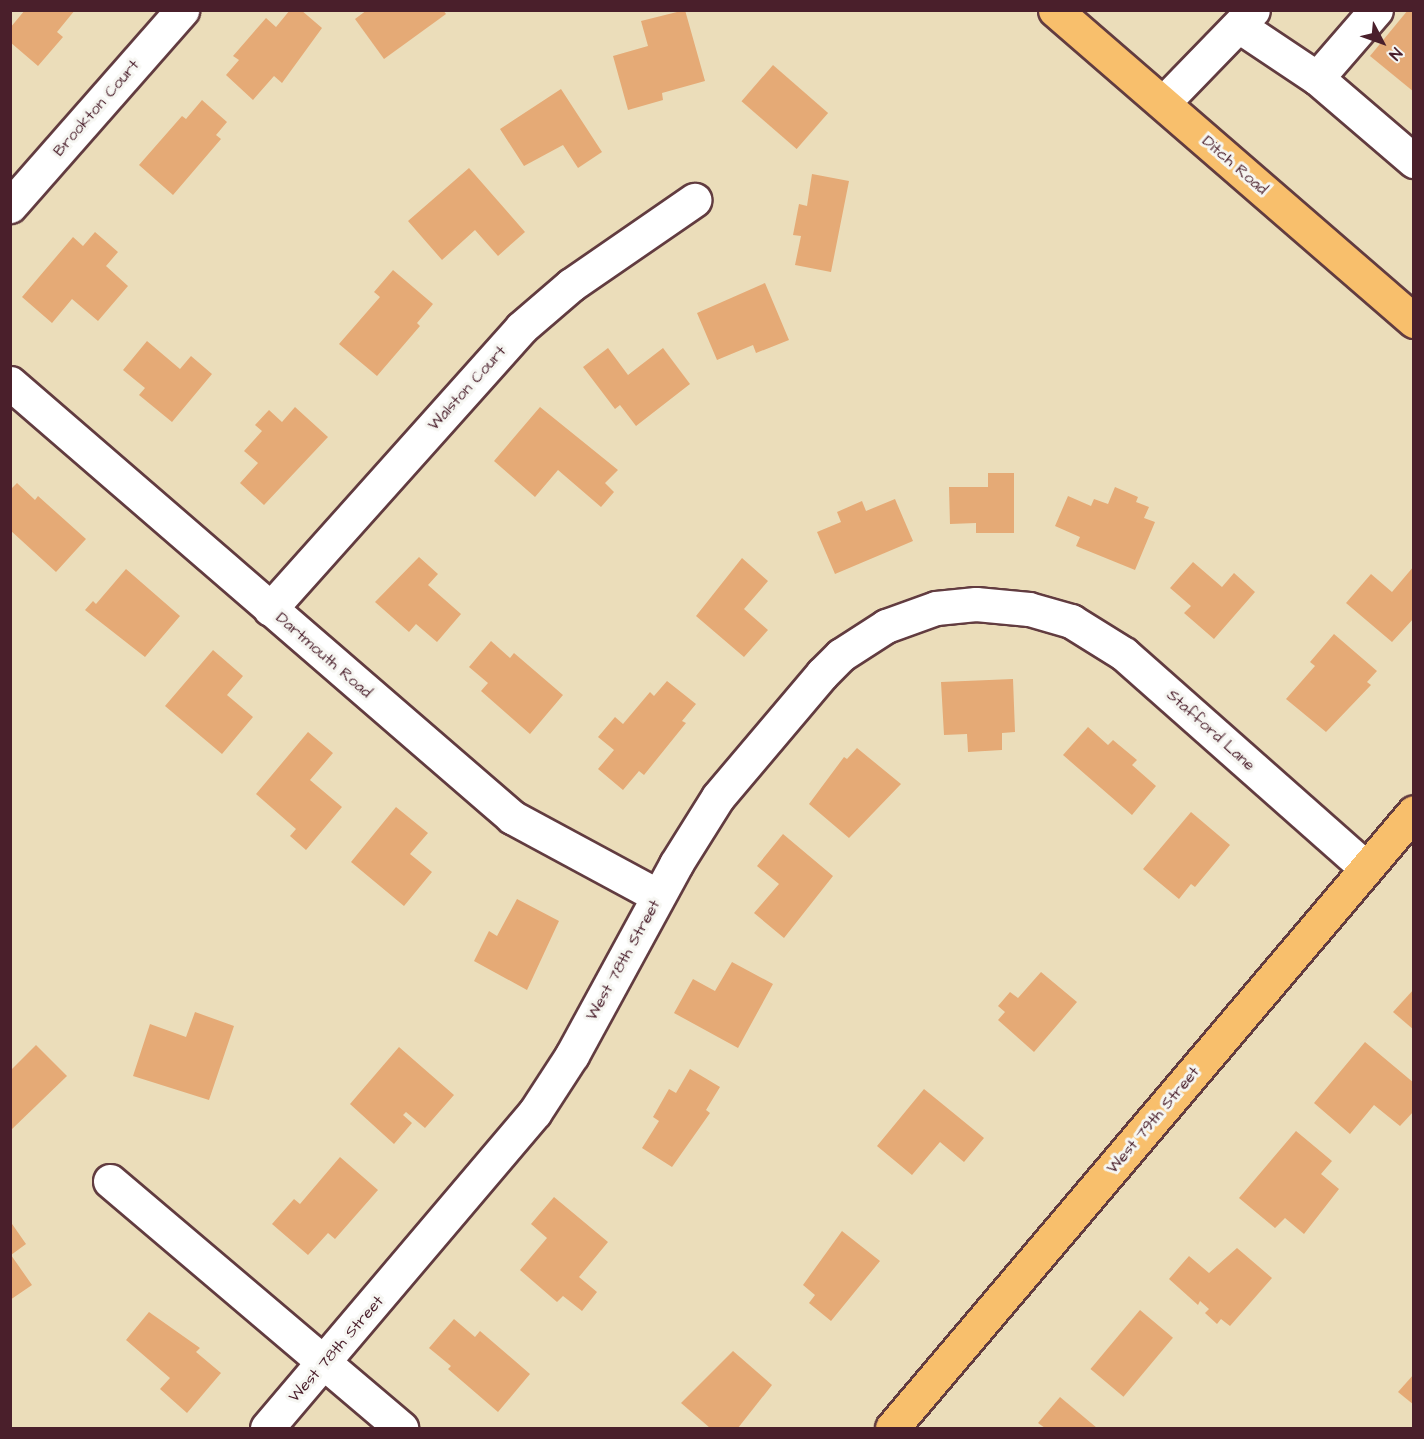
<!DOCTYPE html>
<html>
<head>
<meta charset="utf-8">
<style>
	body { margin:0 }
	#map { position:relative; width:1424px; height:1439px; overflow:hidden; background:#ebddba; font-family:"Architects Daughter",sans-serif }
	div>[style] { position:absolute }
	[style*='--x'] { left:calc(var(--x)*1px); top:calc(var(--y)*1px); width:calc(var(--w)*1px); rotate:calc(var(--a)*1deg) }
	.building>* { inset:0; background:#e5aa76; transform-origin:0 0 }
	.roads { filter:drop-shadow(2px 0 #623c40) drop-shadow(-2px 0 #623c40) drop-shadow(0 2px #623c40) drop-shadow(0 -2px #623c40) }
	.minor>* { height:33px; margin:-16.5px; padding:0 16.5px; transform-origin:16.5px; border-radius:16.5px; background:#fff }
	.major>* { height:33px; margin:-16.5px; padding:0 16.5px; transform-origin:16.5px; border-radius:16.5px; background:#f8bf6c }
	span { translate:-50% -50%; white-space:nowrap; text-align:center; line-height:1.15; -webkit-text-stroke:6px #f6f6f2; paint-order:stroke }
	.street-label { font-size:16px; color:#4a1f2b }
	.frame { position:absolute; inset:0; border:12px solid #4a1f2b; pointer-events:none }
	.north { position:absolute; left:1352px; top:12px; width:60px; height:60px; -webkit-text-stroke:4px #f6f6f2; paint-order:stroke; rotate:131deg; font-size:16px; font-weight:700; line-height:24px; text-align:center; color:#4a1f2b }
	.north::after { content:''; display:block; margin:auto; width:21px; height:27px; background:#4a1f2b; clip-path:polygon(50% 0,100% 100%,50% 72%,0 100%) }
</style>
</head>
<body>
<div id="map">
	<div class="building">
		<i style="clip-path:polygon(25px 10px,75px 10px,57px 32px,63px 37px,38px 66px,10px 42px,10px 28px)"></i>
		<i style="clip-path:polygon(290px 10px,301px 10px,322px 28px,282px 83px,274px 76px,253px 100px,226px 75px,239px 60px,233px 56px,266px 18px,276px 27px)"></i>
		<i style="clip-path:polygon(367px 10px,443px 10px,446px 14px,384px 59px,355px 19px)"></i>
		<i style="clip-path:polygon(685px 10px,705px 81px,662px 93px,663px 100px,628px 110px,613px 56px,648px 46px,641px 21px)"></i>
		<i style="clip-path:polygon(1408px 10px,1414px 10px,1414px 92px,1370px 56px)"></i>
		<i style="left:773px;top:65px;width:73px;height:48px;rotate:41deg"></i>
		<i style="clip-path:polygon(561px 89px,602px 152px,578px 168px,563px 145px,524px 166px,500px 129px)"></i>
		<i style="clip-path:polygon(202px 100px,227px 122px,216px 135px,221px 139px,173px 195px,139px 165px,182px 116px,186px 119px)"></i>
		<i style="clip-path:polygon(469px 168px,525px 232px,498px 256px,475px 230px,442px 260px,408px 221px)"></i>
		<i style="clip-path:polygon(812px 174px,849px 181px,831px 272px,795px 265px,801px 236px,793px 235px,799px 204px,807px 206px)"></i>
		<i style="clip-path:polygon(95px 232px,118px 252px,106px 266px,128px 286px,98px 321px,72px 299px,52px 323px,22px 297px,73px 237px,83px 246px)"></i>
		<i style="clip-path:polygon(393px 270px,433px 304px,417px 323px,420px 326px,377px 376px,339px 344px,380px 297px,374px 292px)"></i>
		<i style="clip-path:polygon(765px 283px,789px 340px,756px 353px,753px 345px,717px 360px,697px 313px)"></i>
		<i style="clip-path:polygon(147px 341px,180px 369px,191px 356px,212px 374px,172px 422px,139px 395px,145px 388px,123px 370px)"></i>
		<i style="clip-path:polygon(608px 348px,628px 375px,663px 348px,690px 384px,636px 426px,620px 405px,615px 409px,583px 367px)"></i>
		<i style="clip-path:polygon(295px 407px,328px 437px,264px 505px,240px 483px,258px 463px,244px 451px,262px 431px,255px 425px,269px 410px,282px 422px)"></i>
		<i style="clip-path:polygon(540px 407px,618px 470px,605px 483px,614px 492px,601px 507px,558px 470px,535px 497px,494px 461px)"></i>
		<i style="clip-path:polygon(988px 473px,1014px 473px,1014px 533px,976px 533px,976px 523px,950px 524px,949px 487px,988px 487px)"></i>
		<i style="clip-path:polygon(17px 483px,35px 500px,38px 496px,86px 539px,56px 572px,10px 530px,10px 490px)"></i>
		<i style="clip-path:polygon(1115px 487px,1138px 497px,1136px 502px,1149px 507px,1144px 518px,1155px 522px,1135px 570px,1076px 546px,1080px 537px,1055px 526px,1068px 496px,1091px 506px,1094px 499px,1108px 504px)"></i>
		<i style="clip-path:polygon(895px 499px,913px 541px,835px 574px,817px 532px,841px 522px,837px 512px,862px 501px,866px 511px)"></i>
		<i style="clip-path:polygon(419px 557px,438px 574px,428px 585px,461px 614px,437px 642px,416px 624px,409px 632px,375px 602px)"></i>
		<i style="clip-path:polygon(742px 558px,768px 581px,744px 609px,768px 630px,744px 657px,696px 616px)"></i>
		<i style="clip-path:polygon(1193px 562px,1222px 587px,1234px 573px,1255px 592px,1214px 639px,1184px 613px,1191px 606px,1170px 588px)"></i>
		<i style="clip-path:polygon(1414px 566px,1414px 618px,1392px 642px,1346px 603px,1371px 574px,1392px 592px)"></i>
		<i style="clip-path:polygon(126px 569px,180px 616px,145px 657px,85px 610px,93px 601px,96px 604px)"></i>
		<i style="clip-path:polygon(1334px 634px,1377px 671px,1367px 682px,1371px 685px,1326px 732px,1286px 699px,1315px 666px,1310px 662px)"></i>
		<i style="clip-path:polygon(491px 641px,510px 658px,514px 653px,563px 695px,530px 734px,481px 691px,488px 683px,469px 667px)"></i>
		<i style="clip-path:polygon(213px 650px,243px 676px,227px 695px,253px 717px,222px 754px,165px 706px)"></i>
		<i style="clip-path:polygon(1013px 679px,1015px 732px,1002px 733px,1002px 750px,968px 752px,967px 734px,944px 735px,941px 682px)"></i>
		<i style="clip-path:polygon(667px 681px,696px 704px,682px 721px,686px 723px,644px 775px,639px 771px,623px 790px,598px 769px,614px 750px,598px 737px,615px 717px,623px 724px,650px 692px,654px 696px)"></i>
		<i style="clip-path:polygon(1088px 727px,1108px 745px,1113px 740px,1137px 760px,1132px 765px,1156px 786px,1132px 815px,1063px 755px)"></i>
		<i style="clip-path:polygon(308px 732px,333px 753px,310px 780px,342px 807px,306px 850px,290px 836px,296px 829px,256px 794px)"></i>
		<i style="clip-path:polygon(857px 748px,901px 784px,849px 838px,809px 804px,844px 757px,847px 759px)"></i>
		<i style="clip-path:polygon(396px 807px,428px 833px,410px 854px,432px 872px,404px 906px,351px 862px)"></i>
		<i style="clip-path:polygon(1191px 812px,1230px 845px,1195px 887px,1191px 884px,1179px 899px,1143px 869px)"></i>
		<i style="clip-path:polygon(783px 834px,833px 876px,784px 938px,754px 913px,779px 884px,757px 866px)"></i>
		<i style="clip-path:polygon(517px 899px,559px 921px,527px 990px,474px 961px,489px 931px,497px 936px)"></i>
		<i style="clip-path:polygon(732px 962px,773px 984px,738px 1048px,674px 1013px,693px 979px,715px 991px)"></i>
		<i style="clip-path:polygon(1041px 972px,1077px 1002px,1034px 1052px,998px 1020px,1005px 1012px,998px 1006px,1010px 992px,1018px 998px)"></i>
		<i style="clip-path:polygon(1414px 989px,1414px 1030px,1393px 1012px)"></i>
		<i style="clip-path:polygon(195px 1012px,234px 1026px,209px 1100px,133px 1076px,150px 1024px,186px 1037px)"></i>
		<i style="clip-path:polygon(1365px 1042px,1414px 1083px,1414px 1111px,1400px 1126px,1374px 1105px,1350px 1134px,1314px 1103px)"></i>
		<i style="clip-path:polygon(36px 1045px,67px 1076px,10px 1131px,10px 1071px)"></i>
		<i style="clip-path:polygon(399px 1047px,454px 1095px,425px 1128px,406px 1112px,403px 1115px,412px 1123px,394px 1144px,350px 1104px)"></i>
		<i style="clip-path:polygon(690px 1069px,720px 1087px,706px 1110px,710px 1113px,672px 1167px,642px 1148px,659px 1121px,653px 1117px,669px 1089px,676px 1093px)"></i>
		<i style="clip-path:polygon(924px 1089px,984px 1138px,964px 1162px,940px 1142px,912px 1175px,877px 1146px)"></i>
		<i style="clip-path:polygon(1296px 1131px,1332px 1161px,1321px 1174px,1339px 1189px,1304px 1234px,1285px 1218px,1275px 1228px,1239px 1198px)"></i>
		<i style="clip-path:polygon(340px 1157px,378px 1190px,335px 1239px,328px 1233px,308px 1255px,272px 1224px,294px 1199px,300px 1204px)"></i>
		<i style="clip-path:polygon(554px 1197px,608px 1242px,579px 1277px,597px 1292px,582px 1311px,563px 1296px,557px 1302px,520px 1270px,547px 1238px,531px 1224px)"></i>
		<i style="clip-path:polygon(10px 1221px,26px 1244px,11px 1255px,32px 1285px,10px 1300px)"></i>
		<i style="clip-path:polygon(842px 1231px,880px 1261px,831px 1321px,809px 1303px,815px 1295px,803px 1285px)"></i>
		<i style="clip-path:polygon(1237px 1248px,1272px 1278px,1230px 1326px,1221px 1319px,1217px 1324px,1205px 1313px,1209px 1309px,1200px 1301px,1198px 1305px,1169px 1279px,1189px 1256px,1209px 1273px)"></i>
		<i style="left:1140px;top:1310px;width:43px;height:77px;rotate:40deg"></i>
		<i style="clip-path:polygon(149px 1312px,200px 1348px,196px 1352px,221px 1373px,187px 1413px,160px 1389px,170px 1378px,126px 1340px)"></i>
		<i style="clip-path:polygon(454px 1319px,475px 1337px,480px 1331px,530px 1374px,498px 1412px,448px 1369px,451px 1366px,429px 1348px)"></i>
		<i style="clip-path:polygon(733px 1351px,772px 1385px,738px 1428px,710px 1428px,681px 1403px)"></i>
		<i style="clip-path:polygon(1414px 1374px,1414px 1405px,1398px 1392px)"></i>
		<i style="clip-path:polygon(1060px 1397px,1097px 1428px,1045px 1428px,1038px 1423px)"></i>
	</div>
	<div class="roads">
		<div class="minor">
			<i style="--x:1239;--y:26;--w:94;--a:33.7"></i>
			<i style="--x:1317;--y:78;--w:128;--a:40.6"></i>
			<i style="--x:1317;--y:78;--w:90;--a:-49.1"></i>
			<i style="--x:1163;--y:103;--w:129;--a:-45.9"></i>
			<i style="--x:10;--y:206;--w:261;--a:-48.7"></i>
			<i style="--x:10;--y:383;--w:664;--a:40.84"></i>
			<i style="--x:512;--y:817;--w:166;--a:28.4"></i>
			<i style="--x:270;--y:609;--w:377;--a:-48.2"></i>
			<i style="--x:521;--y:328;--w:66;--a:-40.7"></i>
			<i style="--x:571;--y:285;--w:150;--a:-34.6"></i>
			<i style="--x:110;--y:1181;--w:382;--a:40.3"></i>
			<i style="--x:267;--y:1428;--w:414;--a:-49.7"></i>
			<i style="--x:535;--y:1112;--w:68;--a:-57"></i>
			<i style="--x:572;--y:1055;--w:217;--a:-61.4"></i>
			<i style="--x:676;--y:864;--w:79;--a:-57.9"></i>
			<i style="--x:718;--y:797;--w:161;--a:-49.8"></i>
			<i style="--x:822;--y:674;--w:27;--a:-45"></i>
			<i style="--x:841;--y:655;--w:54;--a:-32.8"></i>
			<i style="--x:886;--y:626;--w:53;--a:-19.8"></i>
			<i style="--x:936;--y:608;--w:40;--a:-5.7"></i>
			<i style="--x:976;--y:604;--w:53;--a:5.4"></i>
			<i style="--x:1029;--y:609;--w:44;--a:15.9"></i>
			<i style="--x:1071;--y:621;--w:62;--a:31.9"></i>
			<i style="--x:1124;--y:654;--w:323;--a:41.5"></i>
		</div>
		<div class="major">
			<i style="--x:1055;--y:10;--w:475;--a:40.9"></i>
			<i style="--x:892;--y:1428;--w:807;--a:-49.72"></i>
		</div>
	</div>
	<div class="street-label">
		<span style="left:96px;top:108px;rotate:-49deg">Brookton Court</span>
		<span style="left:1235px;top:165px;rotate:41deg">Ditch Road</span>
		<span style="left:467px;top:388px;rotate:-48deg">Walston Court</span>
		<span style="left:324px;top:655px;rotate:41deg">Dartmouth Road</span>
		<span style="left:1211px;top:730px;rotate:42deg">Stafford Lane</span>
		<span style="left:623px;top:960px;rotate:-61deg">West 78th Street</span>
		<span style="left:1153px;top:1120px;rotate:-50deg">West 79th Street</span>
		<span style="left:336px;top:1349px;rotate:-49deg">West 78th Street</span>
	</div>
	<div class="frame"></div>
	<div class="north">N</div>
</div>
</body>
</html>
